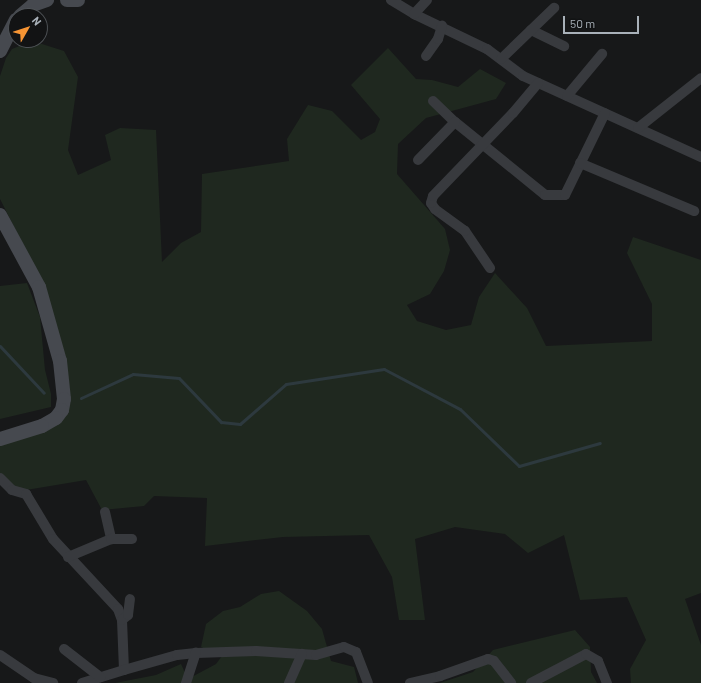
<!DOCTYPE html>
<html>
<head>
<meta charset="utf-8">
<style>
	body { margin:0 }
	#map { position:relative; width:701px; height:683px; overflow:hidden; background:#171819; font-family:Barlow,sans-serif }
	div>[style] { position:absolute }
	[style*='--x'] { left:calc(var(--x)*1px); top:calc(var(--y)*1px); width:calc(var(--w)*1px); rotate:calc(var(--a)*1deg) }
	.green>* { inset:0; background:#1f281f }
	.stream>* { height:3px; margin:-1.5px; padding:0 1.5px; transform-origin:1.5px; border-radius:1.5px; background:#2d393e }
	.street>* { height:10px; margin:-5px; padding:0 5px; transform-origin:5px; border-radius:5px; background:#383a3e }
	.secondary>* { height:14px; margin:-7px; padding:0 7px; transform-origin:7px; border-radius:7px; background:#46494f }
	span { translate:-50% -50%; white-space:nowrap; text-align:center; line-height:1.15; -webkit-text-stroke:3px #121314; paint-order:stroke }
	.north { position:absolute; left:8px; top:8px; width:40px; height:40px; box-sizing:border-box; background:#121314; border:1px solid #4e5256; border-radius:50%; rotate:51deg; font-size:11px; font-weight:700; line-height:16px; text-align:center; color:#a9b1b9 }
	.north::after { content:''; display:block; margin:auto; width:14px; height:18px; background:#f69433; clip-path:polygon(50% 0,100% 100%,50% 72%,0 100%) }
	.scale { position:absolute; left:563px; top:16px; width:76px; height:18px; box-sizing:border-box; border:2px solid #a9b1b9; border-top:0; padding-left:5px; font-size:12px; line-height:14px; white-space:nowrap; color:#a9b1b9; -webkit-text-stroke:3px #121314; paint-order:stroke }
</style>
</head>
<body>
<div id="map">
	<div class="green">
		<i style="clip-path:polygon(42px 44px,64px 51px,78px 77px,68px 150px,78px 175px,111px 160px,105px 135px,120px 128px,156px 130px,162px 262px,181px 243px,201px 232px,202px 174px,289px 161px,287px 139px,308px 105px,332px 111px,361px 140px,375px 132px,380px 119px,351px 85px,388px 48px,416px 79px,432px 80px,458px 87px,480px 69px,506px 83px,496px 99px,426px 118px,398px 144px,397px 174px,445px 229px,450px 250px,444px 271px,430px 294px,407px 305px,417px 321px,446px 330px,471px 325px,479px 297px,495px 273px,527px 308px,546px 346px,652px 341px,652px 304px,627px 253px,633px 237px,701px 260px,701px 593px,685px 599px,701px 645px,701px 683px,631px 683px,630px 669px,646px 640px,627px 597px,580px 600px,564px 535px,528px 553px,505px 534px,455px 527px,415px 539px,425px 620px,399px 620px,392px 577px,369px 535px,283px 537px,205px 546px,207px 498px,154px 496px,144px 506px,102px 510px,86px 480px,20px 491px,0 475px,0 445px,67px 414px,70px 392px,66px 365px,40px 278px,0 199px,0 76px,6px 58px,12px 49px,22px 45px)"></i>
		<i style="clip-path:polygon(27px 283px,40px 317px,45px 370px,51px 394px,51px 407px,0 419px,0 286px)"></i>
		<i style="clip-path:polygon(279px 591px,307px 611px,322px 629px,331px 661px,354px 667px,358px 683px,115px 683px,156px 675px,181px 664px,188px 679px,216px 664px,222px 656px,201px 647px,206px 624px,223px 611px,240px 607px,261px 594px)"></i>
		<i style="clip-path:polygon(575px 630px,590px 647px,591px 672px,597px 683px,440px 683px,473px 672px,493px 650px)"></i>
	</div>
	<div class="stream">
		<i style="--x:0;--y:346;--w:64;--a:46.9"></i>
		<i style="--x:81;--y:398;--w:57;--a:-24.8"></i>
		<i style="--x:133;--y:374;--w:46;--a:5"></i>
		<i style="--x:179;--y:378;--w:61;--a:46.3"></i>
		<i style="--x:221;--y:422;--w:19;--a:6"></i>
		<i style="--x:240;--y:424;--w:61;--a:-41"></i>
		<i style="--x:286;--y:384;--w:99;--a:-8.7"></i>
		<i style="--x:384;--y:369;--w:86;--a:27.8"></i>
		<i style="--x:460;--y:409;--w:82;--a:44"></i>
		<i style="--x:519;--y:466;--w:84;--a:-15.9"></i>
	</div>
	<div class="street">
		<i style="--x:391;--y:0;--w:29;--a:31"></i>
		<i style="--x:416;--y:15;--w:79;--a:25.6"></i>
		<i style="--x:487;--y:49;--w:45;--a:36.9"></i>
		<i style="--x:523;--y:76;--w:196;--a:24.5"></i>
		<i style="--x:414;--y:14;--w:19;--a:-47"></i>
		<i style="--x:531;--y:30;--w:37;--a:26"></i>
		<i style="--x:426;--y:56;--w:21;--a:-55"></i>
		<i style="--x:438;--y:39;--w:14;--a:-73"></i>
		<i style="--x:501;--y:59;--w:74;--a:-43.9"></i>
		<i style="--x:567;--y:96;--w:55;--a:-50.2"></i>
		<i style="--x:433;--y:101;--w:30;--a:44"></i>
		<i style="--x:455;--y:122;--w:116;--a:39"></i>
		<i style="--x:545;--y:195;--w:20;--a:0"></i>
		<i style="--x:565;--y:195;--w:91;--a:-64"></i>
		<i style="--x:638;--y:128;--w:80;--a:-38.4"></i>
		<i style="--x:418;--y:160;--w:53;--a:-45.8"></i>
		<i style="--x:580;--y:163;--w:124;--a:22.8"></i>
		<i style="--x:490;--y:268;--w:45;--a:-124"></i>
		<i style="--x:465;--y:231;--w:37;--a:-144"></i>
		<i style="--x:435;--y:209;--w:7;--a:-124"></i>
		<i style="--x:431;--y:203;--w:7;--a:-74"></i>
		<i style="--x:433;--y:196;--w:115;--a:-46.1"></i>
		<i style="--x:513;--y:113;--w:39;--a:-50"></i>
		<i style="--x:0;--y:478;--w:17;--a:45"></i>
		<i style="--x:12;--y:490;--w:15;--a:16"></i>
		<i style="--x:26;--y:494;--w:52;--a:59"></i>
		<i style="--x:53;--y:539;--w:96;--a:47.1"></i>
		<i style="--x:118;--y:609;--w:12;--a:70"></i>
		<i style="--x:122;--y:620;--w:50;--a:87.7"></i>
		<i style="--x:124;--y:670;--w:44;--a:162.8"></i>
		<i style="--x:105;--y:512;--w:28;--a:77"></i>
		<i style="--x:68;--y:557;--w:47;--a:-22.7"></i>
		<i style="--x:111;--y:539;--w:21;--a:0"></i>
		<i style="--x:122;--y:620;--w:8;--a:-40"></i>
		<i style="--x:128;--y:615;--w:16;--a:-83"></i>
		<i style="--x:64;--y:649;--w:46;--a:37.9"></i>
		<i style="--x:0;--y:655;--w:41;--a:34.1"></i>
		<i style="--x:34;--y:678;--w:20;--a:15"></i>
		<i style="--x:124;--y:670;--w:55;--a:-15.8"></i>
		<i style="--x:177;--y:655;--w:19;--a:-6"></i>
		<i style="--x:196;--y:653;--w:60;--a:-1.9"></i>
		<i style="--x:256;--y:651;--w:60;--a:3.8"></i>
		<i style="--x:316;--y:655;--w:29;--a:-16"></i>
		<i style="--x:344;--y:647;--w:13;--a:23"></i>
		<i style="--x:356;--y:652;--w:33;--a:69"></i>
		<i style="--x:186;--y:683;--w:32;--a:-72"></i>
		<i style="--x:289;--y:683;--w:32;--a:-66"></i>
		<i style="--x:410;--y:683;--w:31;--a:-13"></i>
		<i style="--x:440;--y:676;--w:51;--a:-19.5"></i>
		<i style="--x:488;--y:659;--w:6;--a:18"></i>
		<i style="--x:494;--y:661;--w:28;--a:52"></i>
		<i style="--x:531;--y:683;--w:62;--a:-27.8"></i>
		<i style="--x:586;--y:654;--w:14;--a:30"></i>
		<i style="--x:598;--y:661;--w:24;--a:68"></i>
	</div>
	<div class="secondary">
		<i style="--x:67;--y:0;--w:11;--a:0"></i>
		<i style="--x:20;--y:16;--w:17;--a:-40"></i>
		<i style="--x:33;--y:5;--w:15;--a:-20"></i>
		<i style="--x:0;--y:51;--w:35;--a:-63"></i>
		<i style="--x:0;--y:215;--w:82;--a:61.6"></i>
		<i style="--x:39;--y:287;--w:77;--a:74.2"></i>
		<i style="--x:60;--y:361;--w:38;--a:84"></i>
		<i style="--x:64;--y:399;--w:11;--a:100"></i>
		<i style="--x:62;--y:410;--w:10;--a:127"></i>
		<i style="--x:56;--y:418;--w:16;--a:150"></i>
		<i style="--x:42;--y:426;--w:44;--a:162.8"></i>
	</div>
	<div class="north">N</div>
	<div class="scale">50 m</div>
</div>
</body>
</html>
